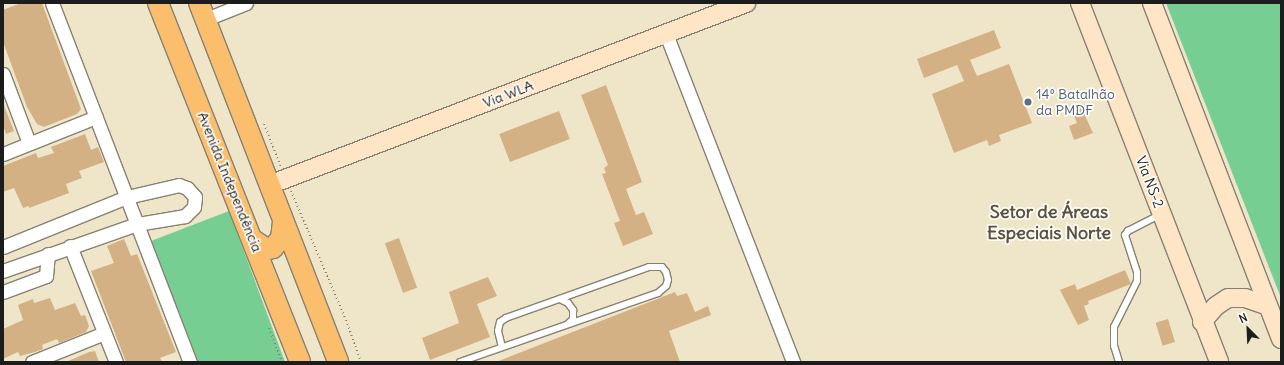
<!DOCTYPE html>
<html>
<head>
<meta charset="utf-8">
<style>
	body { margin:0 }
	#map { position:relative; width:1284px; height:365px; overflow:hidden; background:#efe6ca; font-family:Delius,sans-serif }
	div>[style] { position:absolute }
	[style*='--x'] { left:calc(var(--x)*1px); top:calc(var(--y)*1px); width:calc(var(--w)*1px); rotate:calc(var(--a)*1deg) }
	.green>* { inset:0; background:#77ce93 }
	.building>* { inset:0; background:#d4b184; transform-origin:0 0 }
	.path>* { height:2px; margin-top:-1px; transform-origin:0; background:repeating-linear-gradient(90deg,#868173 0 1px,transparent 0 4px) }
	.roads { filter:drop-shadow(1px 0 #868173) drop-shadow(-1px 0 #868173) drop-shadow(0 1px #868173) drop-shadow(0 -1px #868173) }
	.lane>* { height:6px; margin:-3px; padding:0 3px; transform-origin:3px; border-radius:3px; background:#fff }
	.street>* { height:13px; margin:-6.5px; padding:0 6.5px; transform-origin:6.5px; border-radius:6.5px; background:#fff }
	.secondary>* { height:18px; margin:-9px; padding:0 9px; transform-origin:9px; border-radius:9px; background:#fde5c5 }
	.primary>* { height:20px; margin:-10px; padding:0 10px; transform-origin:10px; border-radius:10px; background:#fabe6d }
	.dots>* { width:11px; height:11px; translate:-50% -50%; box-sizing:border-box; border:2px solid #fdfcf7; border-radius:50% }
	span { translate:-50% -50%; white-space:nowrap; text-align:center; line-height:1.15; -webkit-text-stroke:3.5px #fdfcf7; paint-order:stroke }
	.street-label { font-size:14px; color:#1c1c1c }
	.service-label { font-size:14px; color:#4e5e75 }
	.left { translate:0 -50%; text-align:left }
	.district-label { font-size:18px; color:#5c5040; font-weight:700 }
	.frame { position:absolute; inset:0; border:4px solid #1c1c1c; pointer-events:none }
	.north { position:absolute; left:1228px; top:309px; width:40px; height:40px; -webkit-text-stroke:3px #fdfcf7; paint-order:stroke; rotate:336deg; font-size:11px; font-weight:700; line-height:16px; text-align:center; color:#1c1c1c }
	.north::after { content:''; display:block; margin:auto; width:14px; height:18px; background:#1c1c1c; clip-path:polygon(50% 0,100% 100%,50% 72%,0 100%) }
</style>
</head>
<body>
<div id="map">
	<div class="green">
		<i style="clip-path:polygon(1166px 3px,1281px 3px,1281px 298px)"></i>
		<i style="clip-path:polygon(229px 211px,285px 362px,198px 362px,151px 241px)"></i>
	</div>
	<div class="building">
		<i style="clip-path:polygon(21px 3px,42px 3px,81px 109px,77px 114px,44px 127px,37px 124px,27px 107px,3px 42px,3px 10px)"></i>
		<i style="clip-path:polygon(994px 30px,1001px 48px,970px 60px,977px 76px,1009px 64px,1032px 123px,999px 135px,1001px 141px,989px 146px,987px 140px,954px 153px,932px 94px,964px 81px,957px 65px,924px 78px,917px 59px)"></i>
		<i style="clip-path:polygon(606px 85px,642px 182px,626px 189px,636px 215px,644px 212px,653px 234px,623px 246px,614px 223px,620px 221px,602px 174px,606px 173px,604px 168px,608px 165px,581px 95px)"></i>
		<i style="clip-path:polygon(3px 103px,14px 131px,6px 134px,3px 125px)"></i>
		<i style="clip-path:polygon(1081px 107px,1093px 133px,1074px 140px,1069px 126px,1077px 123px,1072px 111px)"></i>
		<i style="left:559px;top:111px;width:30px;height:64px;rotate:69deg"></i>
		<i style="clip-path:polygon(85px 134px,91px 150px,98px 147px,104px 162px,79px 171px,82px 178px,66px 184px,69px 193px,29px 208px,29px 206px,23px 208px,14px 188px,3px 192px,3px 166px,36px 153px,38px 158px,54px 153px,51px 147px)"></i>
		<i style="left:399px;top:238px;width:53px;height:15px;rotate:70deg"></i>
		<i style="clip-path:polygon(124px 239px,131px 256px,137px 254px,176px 352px,160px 358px,162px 362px,126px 362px,91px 271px,114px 263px,107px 246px)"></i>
		<i style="clip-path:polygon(1125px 270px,1131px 284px,1088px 301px,1089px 304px,1084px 306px,1089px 320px,1078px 325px,1060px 290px,1075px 284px,1077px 290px)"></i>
		<i style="clip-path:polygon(488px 277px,497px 296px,477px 304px,490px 337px,430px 360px,422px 338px,459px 323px,449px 292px)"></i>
		<i style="clip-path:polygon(675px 292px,677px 296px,687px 293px,695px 312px,708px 306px,711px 315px,669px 331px,680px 362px,496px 362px)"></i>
		<i style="clip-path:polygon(50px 298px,55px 310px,75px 303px,81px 316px,85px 315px,87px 320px,89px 326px,86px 332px,59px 343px,57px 339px,42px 345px,43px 349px,35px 352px,20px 356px,18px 352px,3px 359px,3px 329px,23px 320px,18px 305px,33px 299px,34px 303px)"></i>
		<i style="left:1168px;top:319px;width:24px;height:13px;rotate:73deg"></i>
		<i style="clip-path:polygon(95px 351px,99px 362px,66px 362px,89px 352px)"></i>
	</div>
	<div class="path">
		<i style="--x:264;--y:124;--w:46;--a:68.4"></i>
		<i style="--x:291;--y:191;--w:140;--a:66.9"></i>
		<i style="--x:346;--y:320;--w:45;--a:70.3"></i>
		<i style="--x:269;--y:328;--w:36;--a:69"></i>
	</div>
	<div class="roads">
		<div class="lane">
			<i style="--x:560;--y:299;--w:9;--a:27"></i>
			<i style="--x:568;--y:303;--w:9;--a:54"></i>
			<i style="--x:573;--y:310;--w:9;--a:90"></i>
			<i style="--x:573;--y:319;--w:6;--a:135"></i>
			<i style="--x:460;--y:362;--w:210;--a:-19.2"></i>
			<i style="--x:658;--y:293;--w:11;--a:-41"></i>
			<i style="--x:666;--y:286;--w:6;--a:-72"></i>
			<i style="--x:668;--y:280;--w:8;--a:-104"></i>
			<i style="--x:666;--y:272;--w:6;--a:-129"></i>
			<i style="--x:662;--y:267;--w:13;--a:180"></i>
			<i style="--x:649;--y:267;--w:152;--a:160.4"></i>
			<i style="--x:506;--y:318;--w:7;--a:146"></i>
			<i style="--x:500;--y:322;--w:9;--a:103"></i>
			<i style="--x:498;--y:331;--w:16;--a:76"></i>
			<i style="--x:1119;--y:362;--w:17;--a:-107"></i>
			<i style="--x:1114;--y:346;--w:19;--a:-90"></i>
			<i style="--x:1114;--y:327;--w:51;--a:-63.4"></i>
			<i style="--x:1137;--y:281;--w:9;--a:-90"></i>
			<i style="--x:1137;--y:272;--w:39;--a:-108"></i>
			<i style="--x:1125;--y:235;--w:5;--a:-53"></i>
			<i style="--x:1128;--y:231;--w:36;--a:-27"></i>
		</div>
		<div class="street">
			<i style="--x:52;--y:3;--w:385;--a:69"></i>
			<i style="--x:206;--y:19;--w:43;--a:-21.8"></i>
			<i style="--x:666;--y:34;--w:352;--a:68.8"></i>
			<i style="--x:3;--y:74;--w:74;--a:69.4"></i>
			<i style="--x:3;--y:154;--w:100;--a:-21.7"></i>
			<i style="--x:70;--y:246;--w:125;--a:68.4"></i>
			<i style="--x:3;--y:247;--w:134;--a:-22"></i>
			<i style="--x:127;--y:197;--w:53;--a:-13"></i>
			<i style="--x:179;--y:185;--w:9;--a:21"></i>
			<i style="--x:187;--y:188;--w:12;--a:48"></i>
			<i style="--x:195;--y:197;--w:10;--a:96"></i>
			<i style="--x:194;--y:207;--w:13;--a:135"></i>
			<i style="--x:185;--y:216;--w:49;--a:170.5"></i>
			<i style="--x:137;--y:224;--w:142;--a:160.7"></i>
			<i style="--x:3;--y:292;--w:46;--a:-20.4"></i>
			<i style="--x:46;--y:276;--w:22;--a:-85"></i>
			<i style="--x:32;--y:362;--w:78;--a:-21.9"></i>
		</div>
		<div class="secondary">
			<i style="--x:1080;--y:3;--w:385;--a:68.8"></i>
			<i style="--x:1152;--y:3;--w:360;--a:69"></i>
			<i style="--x:269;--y:185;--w:511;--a:-20.88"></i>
			<i style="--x:1202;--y:322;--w:21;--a:-49"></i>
			<i style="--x:1216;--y:306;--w:14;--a:-34"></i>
			<i style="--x:1228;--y:298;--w:17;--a:0"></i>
			<i style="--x:1245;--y:298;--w:24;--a:19"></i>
		</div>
		<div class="primary">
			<i style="--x:158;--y:3;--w:386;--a:68.4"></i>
			<i style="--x:199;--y:3;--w:385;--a:68.8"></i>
			<i style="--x:253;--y:240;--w:17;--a:33"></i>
			<i style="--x:267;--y:249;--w:6;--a:-9"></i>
			<i style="--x:273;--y:248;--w:13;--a:-51"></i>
			<i style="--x:281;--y:238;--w:16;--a:-83"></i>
		</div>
	</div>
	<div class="dots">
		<i style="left:1028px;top:102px;background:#5c6f8a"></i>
	</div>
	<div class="street-label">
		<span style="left:508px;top:94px;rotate:-21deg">Via WLA</span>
		<span style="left:230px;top:182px;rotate:68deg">Avenida Independência</span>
		<span style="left:1150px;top:182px;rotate:69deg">Via NS-2</span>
	</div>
	<div class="service-label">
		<span class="left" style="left:1036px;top:102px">14º Batalhão<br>da PMDF</span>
	</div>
	<div class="district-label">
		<span style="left:1049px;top:223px">Setor de Áreas<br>Especiais Norte</span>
	</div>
	<div class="frame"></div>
	<div class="north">N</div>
</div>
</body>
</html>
